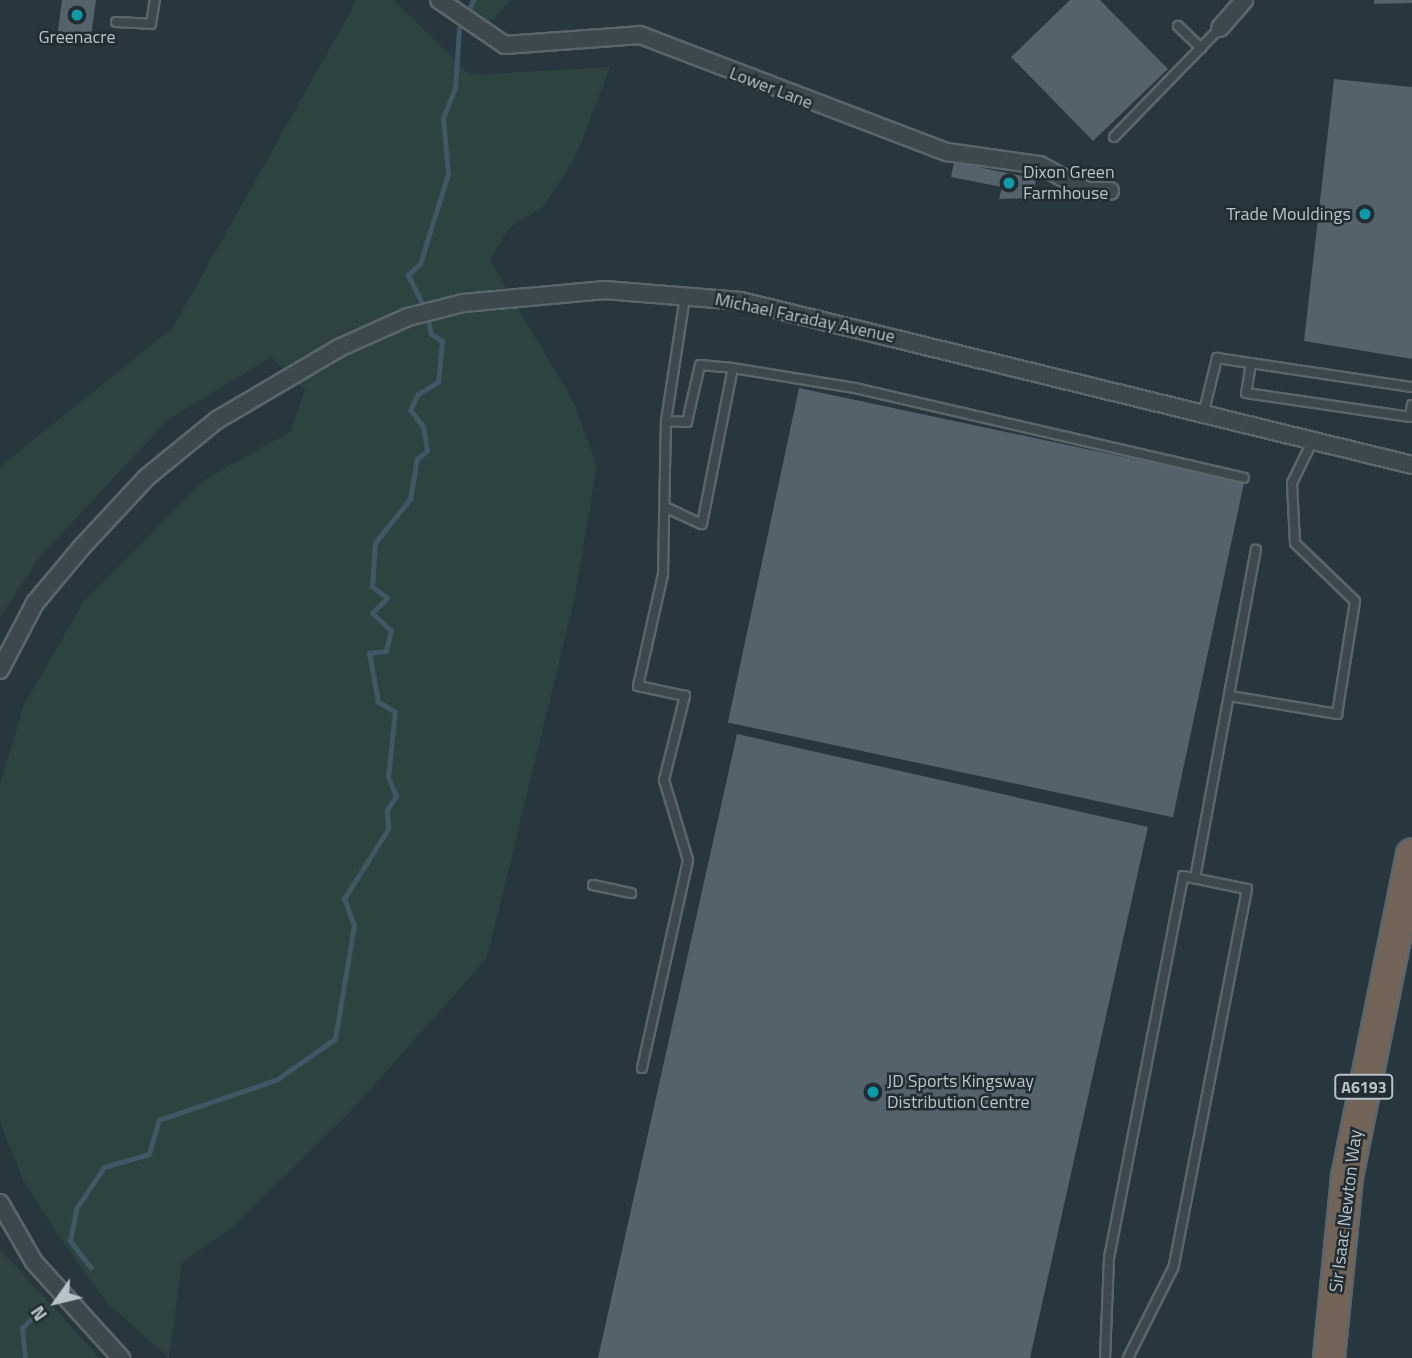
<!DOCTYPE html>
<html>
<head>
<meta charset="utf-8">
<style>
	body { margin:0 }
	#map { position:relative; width:1412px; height:1358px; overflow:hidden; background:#28363e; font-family:"Titillium Web",sans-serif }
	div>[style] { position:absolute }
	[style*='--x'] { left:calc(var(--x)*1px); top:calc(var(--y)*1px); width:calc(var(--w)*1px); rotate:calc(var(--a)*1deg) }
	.green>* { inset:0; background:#2d433f }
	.stream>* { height:4.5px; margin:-2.25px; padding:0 2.25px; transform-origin:2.25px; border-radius:2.25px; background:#405765 }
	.building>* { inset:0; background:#54636b; transform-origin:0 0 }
	.roads { filter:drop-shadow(2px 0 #5a656c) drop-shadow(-2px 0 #5a656c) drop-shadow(0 2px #5a656c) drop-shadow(0 -2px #5a656c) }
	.lane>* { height:8px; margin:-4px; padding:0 4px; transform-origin:4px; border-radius:4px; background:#3c474e }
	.street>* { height:16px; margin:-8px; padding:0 8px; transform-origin:8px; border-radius:8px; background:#3c474e }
	.highway>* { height:30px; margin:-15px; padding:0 15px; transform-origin:15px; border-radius:15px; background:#73645a }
	.dots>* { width:19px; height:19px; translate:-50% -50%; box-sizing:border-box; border:4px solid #212c33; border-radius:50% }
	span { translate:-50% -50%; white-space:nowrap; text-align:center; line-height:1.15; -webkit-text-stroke:5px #212c33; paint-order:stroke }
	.shield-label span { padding:2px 5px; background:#212c33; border:2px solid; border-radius:5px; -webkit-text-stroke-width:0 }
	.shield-label { font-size:16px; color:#b8c2c9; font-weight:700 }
	.poi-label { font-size:18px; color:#b8c2c9 }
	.left { translate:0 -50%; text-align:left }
	.right { translate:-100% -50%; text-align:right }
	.street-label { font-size:18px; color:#b8c2c9 }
	.north { position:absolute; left:21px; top:1267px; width:70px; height:70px; -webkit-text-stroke:5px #212c33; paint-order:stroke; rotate:236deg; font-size:19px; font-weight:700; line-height:28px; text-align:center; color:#b8c2c9 }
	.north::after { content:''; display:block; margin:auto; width:24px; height:32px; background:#b8c2c9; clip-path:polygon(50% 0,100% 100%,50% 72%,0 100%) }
</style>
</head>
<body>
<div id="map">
	<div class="green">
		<i style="clip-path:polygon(357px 0,394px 0,470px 75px,610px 67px,576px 156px,544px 206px,508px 229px,490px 260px,574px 403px,597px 466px,574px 601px,487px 958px,351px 1111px,234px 1226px,182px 1263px,169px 1358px,108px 1304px,56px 1232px,23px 1180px,0 1122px,0 783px,24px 705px,84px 601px,204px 480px,290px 432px,305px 390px,271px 357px,168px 420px,38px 559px,0 617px,0 467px,173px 327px)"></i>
		<i style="clip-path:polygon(474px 0,511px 0,485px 27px,466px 20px)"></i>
		<i style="clip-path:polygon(0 1249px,100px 1358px,0 1358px)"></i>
	</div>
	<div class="stream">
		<i style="--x:469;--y:10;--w:11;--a:-68"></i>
		<i style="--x:425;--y:309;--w:38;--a:-117"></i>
		<i style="--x:408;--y:275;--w:16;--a:-43"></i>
		<i style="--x:420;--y:264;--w:94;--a:-72.7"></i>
		<i style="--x:448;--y:174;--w:56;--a:-95.1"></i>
		<i style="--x:443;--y:118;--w:31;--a:-68"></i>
		<i style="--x:455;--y:89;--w:60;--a:-86.2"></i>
		<i style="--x:91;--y:1268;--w:34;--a:-128"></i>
		<i style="--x:70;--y:1241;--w:33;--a:-79"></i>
		<i style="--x:76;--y:1209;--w:50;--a:-56.3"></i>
		<i style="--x:104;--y:1167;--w:47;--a:-16.1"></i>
		<i style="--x:149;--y:1154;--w:35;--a:-74"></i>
		<i style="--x:159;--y:1120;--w:124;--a:-18.9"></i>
		<i style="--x:276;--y:1080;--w:72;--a:-34.8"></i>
		<i style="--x:335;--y:1039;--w:115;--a:-80.5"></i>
		<i style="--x:354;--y:926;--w:29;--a:-110"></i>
		<i style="--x:344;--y:899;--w:83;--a:-57.8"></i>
		<i style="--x:388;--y:829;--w:19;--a:-93"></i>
		<i style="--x:387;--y:810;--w:17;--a:-57"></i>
		<i style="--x:396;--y:796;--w:21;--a:-113"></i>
		<i style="--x:388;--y:777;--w:65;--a:-83.9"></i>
		<i style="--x:395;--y:712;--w:20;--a:-150"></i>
		<i style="--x:378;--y:702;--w:50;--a:-100.4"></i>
		<i style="--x:369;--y:653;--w:17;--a:-7"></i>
		<i style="--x:386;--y:651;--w:21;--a:-76"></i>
		<i style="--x:391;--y:631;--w:26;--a:-137"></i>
		<i style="--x:372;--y:613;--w:21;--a:-45"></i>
		<i style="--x:387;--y:598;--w:19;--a:-144"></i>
		<i style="--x:372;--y:587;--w:44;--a:-86.1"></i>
		<i style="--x:375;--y:543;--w:56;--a:-51.5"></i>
		<i style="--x:410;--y:499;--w:41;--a:-80.1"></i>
		<i style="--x:417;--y:459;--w:13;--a:-39"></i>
		<i style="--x:427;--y:451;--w:24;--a:-99"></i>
		<i style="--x:423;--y:427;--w:21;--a:-127"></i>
		<i style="--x:410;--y:410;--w:18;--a:-63"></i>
		<i style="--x:418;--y:394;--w:23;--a:-31"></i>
		<i style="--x:438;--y:382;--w:41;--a:-84.4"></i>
		<i style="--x:442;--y:341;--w:13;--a:-148"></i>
		<i style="--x:431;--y:334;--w:17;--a:-103"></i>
		<i style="--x:25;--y:1358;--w:30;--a:-96"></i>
		<i style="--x:22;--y:1328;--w:21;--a:-45"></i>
	</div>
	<div class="building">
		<i style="clip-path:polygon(62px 0,96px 0,91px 36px,58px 31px)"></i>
		<i style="clip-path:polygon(1070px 0,1100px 0,1168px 69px,1093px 141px,1011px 57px)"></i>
		<i style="clip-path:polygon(1374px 0,1412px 0,1412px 3px,1374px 4px)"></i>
		<i style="clip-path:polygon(1334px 79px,1412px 87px,1412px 359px,1304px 341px)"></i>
		<i style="clip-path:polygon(954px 162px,1036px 179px,1033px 198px,999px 199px,1002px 187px,951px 177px)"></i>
		<i style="left:799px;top:388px;width:455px;height:342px;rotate:12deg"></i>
		<i style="clip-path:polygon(737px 734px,1148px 827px,1030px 1358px,598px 1358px)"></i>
	</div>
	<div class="roads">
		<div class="lane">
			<i style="--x:116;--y:22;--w:35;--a:3"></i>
			<i style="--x:151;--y:24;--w:24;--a:-81"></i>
			<i style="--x:1178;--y:26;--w:32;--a:44"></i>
			<i style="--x:1114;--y:137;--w:152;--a:-45.8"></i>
			<i style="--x:1251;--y:363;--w:30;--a:99"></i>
			<i style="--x:1246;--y:393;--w:166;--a:8.3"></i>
			<i style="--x:1410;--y:417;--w:12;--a:-81"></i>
			<i style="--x:1203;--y:415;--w:59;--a:-76.2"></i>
			<i style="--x:1217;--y:358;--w:197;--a:8.5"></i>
			<i style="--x:666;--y:421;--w:21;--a:3"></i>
			<i style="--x:687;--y:422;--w:58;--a:-77.2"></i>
			<i style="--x:700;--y:365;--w:33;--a:5"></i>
			<i style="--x:667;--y:508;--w:38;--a:25"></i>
			<i style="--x:702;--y:524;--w:159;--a:-78.8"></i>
			<i style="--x:733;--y:368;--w:124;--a:9.3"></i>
			<i style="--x:855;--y:388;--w:399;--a:13"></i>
			<i style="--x:1230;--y:696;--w:109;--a:9.5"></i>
			<i style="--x:1337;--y:714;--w:114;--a:-80.9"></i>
			<i style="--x:1355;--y:601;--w:83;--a:-136"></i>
			<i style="--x:1295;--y:543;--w:60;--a:-92.9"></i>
			<i style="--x:1292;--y:483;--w:48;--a:-64"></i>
			<i style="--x:1195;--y:878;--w:334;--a:-79.5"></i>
			<i style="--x:593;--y:885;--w:39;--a:12"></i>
			<i style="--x:642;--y:1068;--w:213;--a:-77.5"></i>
			<i style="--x:688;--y:860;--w:84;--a:-106.7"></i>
			<i style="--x:664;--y:780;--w:87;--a:-76"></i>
			<i style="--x:685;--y:696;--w:48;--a:-168"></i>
			<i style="--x:638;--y:686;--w:115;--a:-77.4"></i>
			<i style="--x:663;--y:574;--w:153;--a:-88.9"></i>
			<i style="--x:666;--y:421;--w:125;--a:-81.3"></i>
			<i style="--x:1105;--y:1358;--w:100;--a:-87.7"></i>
			<i style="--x:1109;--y:1258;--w:389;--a:-79"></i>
			<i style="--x:1183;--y:876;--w:65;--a:11.5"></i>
			<i style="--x:1247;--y:889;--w:386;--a:101"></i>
			<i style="--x:1173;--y:1268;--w:101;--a:116.6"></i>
		</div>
		<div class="street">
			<i style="--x:439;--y:0;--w:80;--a:34.3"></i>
			<i style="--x:505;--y:45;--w:135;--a:-4.2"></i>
			<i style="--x:640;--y:35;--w:329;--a:20.9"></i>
			<i style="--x:947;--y:152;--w:94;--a:8"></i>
			<i style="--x:1040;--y:165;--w:54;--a:29"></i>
			<i style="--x:1087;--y:191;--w:23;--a:0"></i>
			<i style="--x:1220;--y:28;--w:37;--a:-49"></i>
			<i style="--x:0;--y:670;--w:76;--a:-62.4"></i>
			<i style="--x:35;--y:603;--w:72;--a:-50.1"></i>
			<i style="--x:81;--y:548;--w:97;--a:-47.1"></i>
			<i style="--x:147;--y:477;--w:90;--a:-39.2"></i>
			<i style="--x:217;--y:420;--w:142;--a:-30.5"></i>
			<i style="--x:339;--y:348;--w:76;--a:-24.2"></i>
			<i style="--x:408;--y:317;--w:57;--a:-14.3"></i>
			<i style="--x:463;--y:303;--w:143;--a:-5.2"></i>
			<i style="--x:605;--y:290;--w:136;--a:4.6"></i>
			<i style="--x:741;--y:301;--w:691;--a:13.73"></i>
			<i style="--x:0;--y:1203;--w:68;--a:60"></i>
			<i style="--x:34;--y:1262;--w:130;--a:47.8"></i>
		</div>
		<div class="highway">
			<i style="--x:1329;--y:1358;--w:182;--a:-84.3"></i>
			<i style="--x:1347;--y:1177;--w:329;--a:-78.6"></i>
		</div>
	</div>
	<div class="dots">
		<i style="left:77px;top:15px;background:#0f9aa8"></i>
		<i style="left:1009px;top:183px;background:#0f9aa8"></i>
		<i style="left:1365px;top:214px;background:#0f9aa8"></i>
		<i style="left:873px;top:1092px;background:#0f9aa8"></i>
	</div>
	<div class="shield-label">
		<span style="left:1364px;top:1087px">A6193</span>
	</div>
	<div class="poi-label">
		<span style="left:77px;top:37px">Greenacre</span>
		<span class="left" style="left:1023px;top:183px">Dixon Green<br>Farmhouse</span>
		<span class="right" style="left:1351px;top:214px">Trade Mouldings</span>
		<span class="left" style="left:887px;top:1092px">JD Sports Kingsway<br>Distribution Centre</span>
	</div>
	<div class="street-label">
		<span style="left:771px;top:88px;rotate:21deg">Lower Lane</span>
		<span style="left:805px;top:318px;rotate:12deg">Michael Faraday Avenue</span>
		<span style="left:1346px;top:1211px;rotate:-83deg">Sir Isaac Newton Way</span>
	</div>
	<div class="north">N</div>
</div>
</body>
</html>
